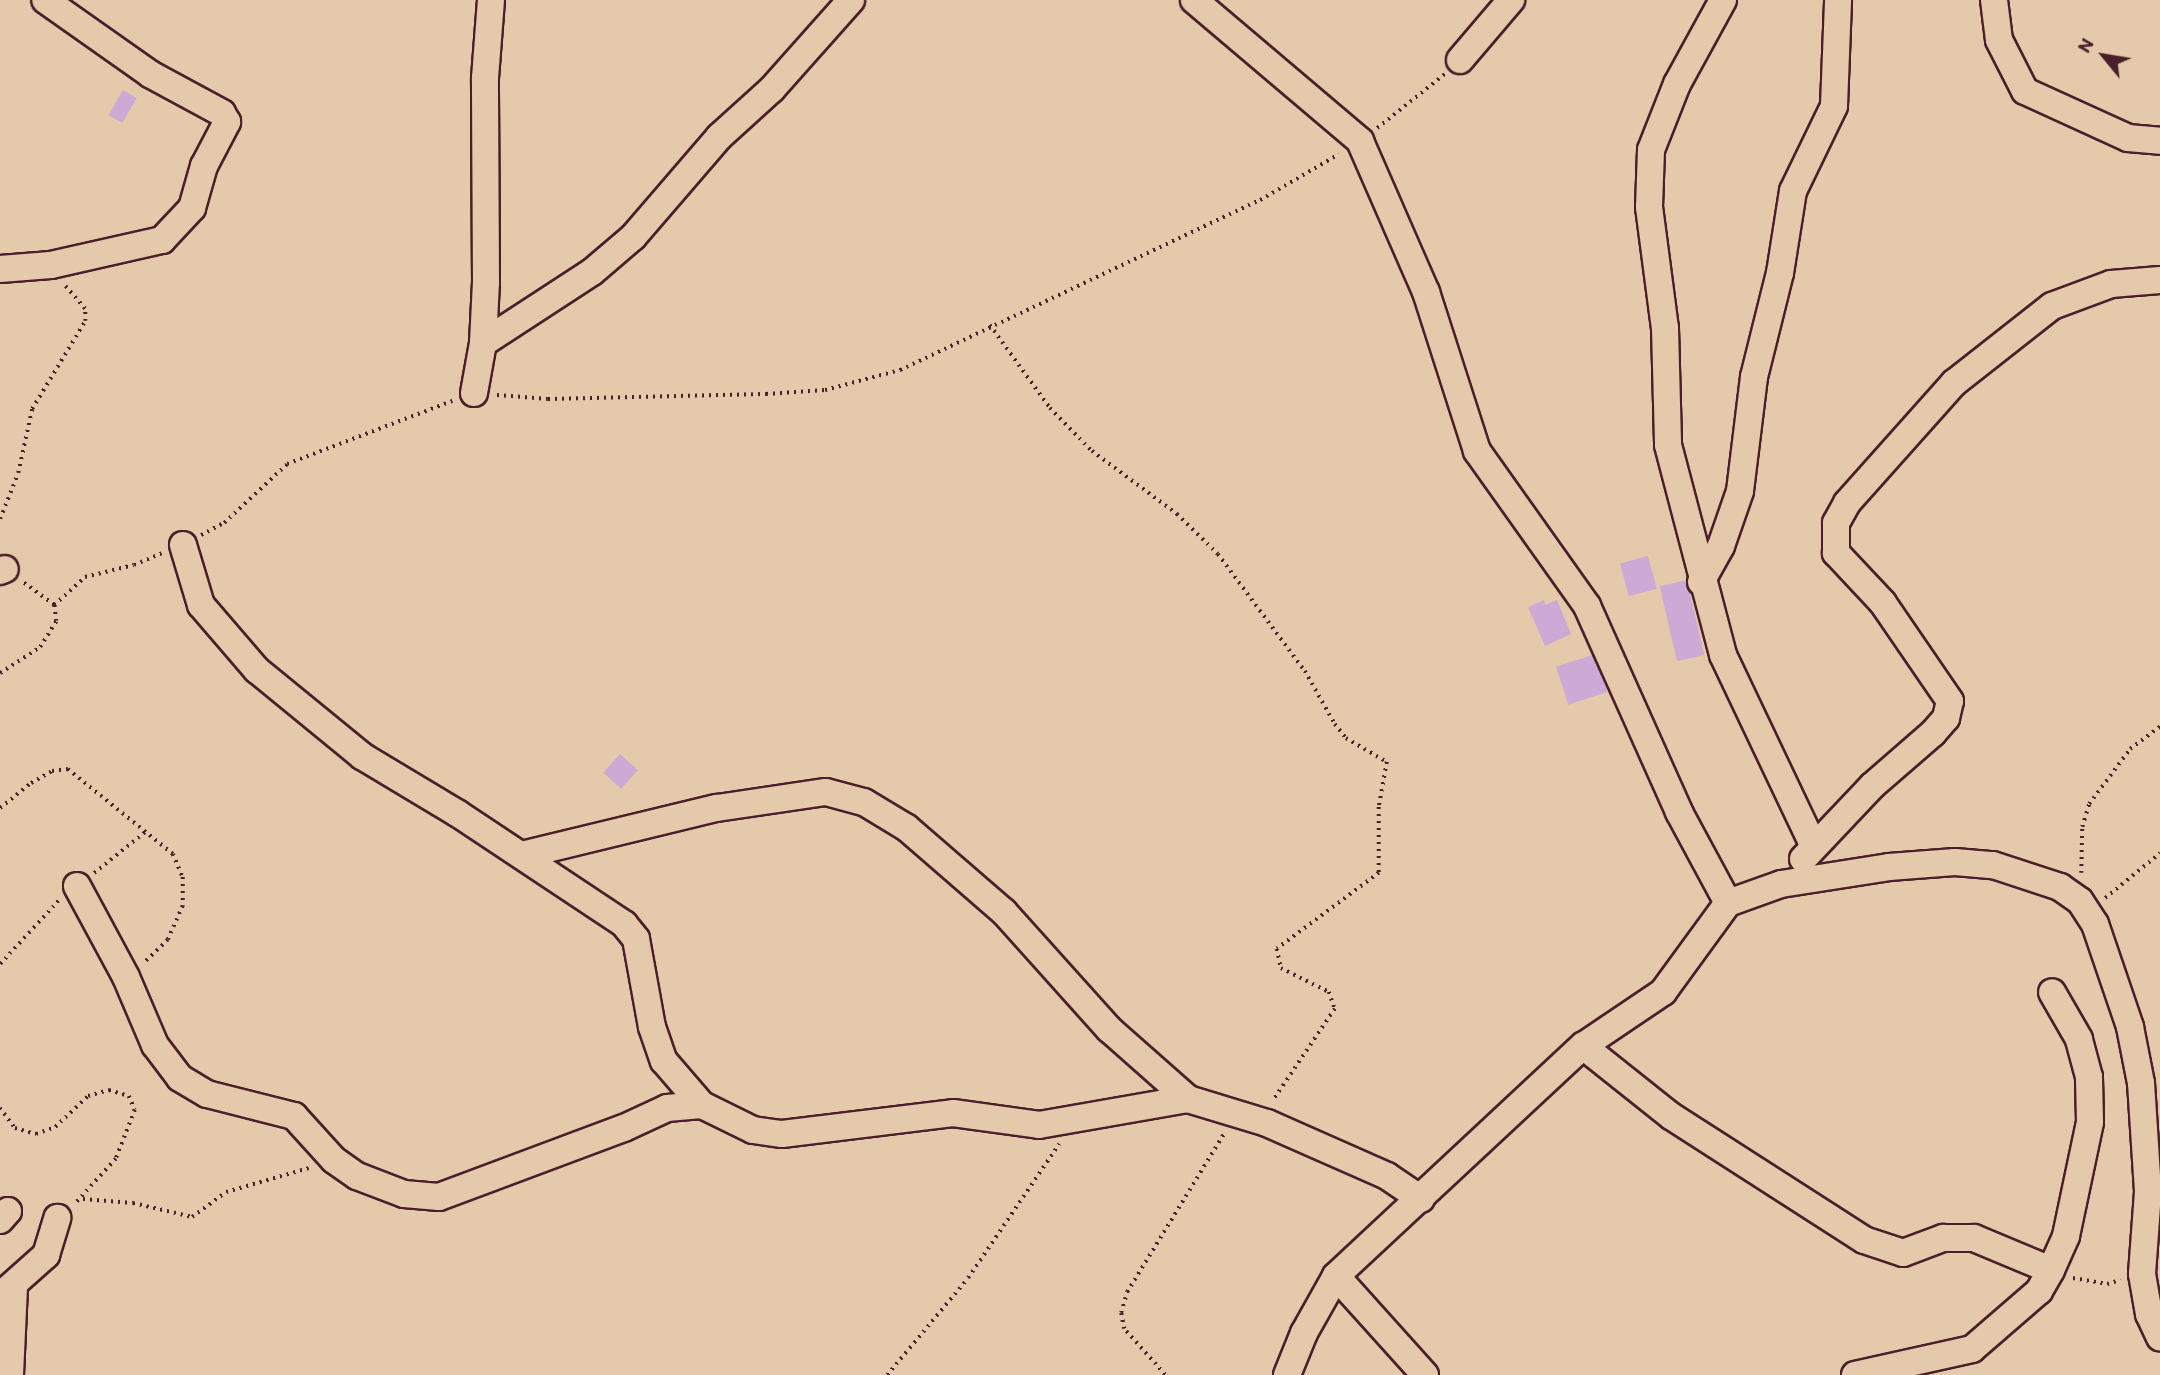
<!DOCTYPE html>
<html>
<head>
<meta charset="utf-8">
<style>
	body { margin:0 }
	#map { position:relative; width:2160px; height:1375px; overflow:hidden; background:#e4c9ab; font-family:Itim,sans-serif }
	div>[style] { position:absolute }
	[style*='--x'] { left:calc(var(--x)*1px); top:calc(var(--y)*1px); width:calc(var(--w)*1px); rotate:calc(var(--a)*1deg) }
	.building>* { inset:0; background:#ccaad5; transform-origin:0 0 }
	.path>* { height:3.5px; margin-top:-1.75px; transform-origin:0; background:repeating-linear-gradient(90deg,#4a1f2b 0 2px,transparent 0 7px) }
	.roads { filter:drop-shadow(2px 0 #4a1f2b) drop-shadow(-2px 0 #4a1f2b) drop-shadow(0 2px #4a1f2b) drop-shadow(0 -2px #4a1f2b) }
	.minor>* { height:26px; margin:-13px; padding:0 13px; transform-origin:13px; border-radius:13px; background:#e4c9ab }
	span { translate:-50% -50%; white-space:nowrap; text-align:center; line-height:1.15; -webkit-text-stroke:7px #e4c9ab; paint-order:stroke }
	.north { position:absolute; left:2069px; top:21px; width:70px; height:70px; -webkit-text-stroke:5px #e4c9ab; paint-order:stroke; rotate:300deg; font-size:19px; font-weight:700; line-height:28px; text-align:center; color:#4a1f2b }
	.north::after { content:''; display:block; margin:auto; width:24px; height:32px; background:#4a1f2b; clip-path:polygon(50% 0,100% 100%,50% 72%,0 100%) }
</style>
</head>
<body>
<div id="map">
	<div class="building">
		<i style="left:123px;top:90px;width:16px;height:29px;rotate:30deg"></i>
		<i style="left:1648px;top:556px;width:34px;height:29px;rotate:75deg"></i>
		<i style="left:1687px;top:580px;width:77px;height:28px;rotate:77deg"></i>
		<i style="clip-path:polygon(1544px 600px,1545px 605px,1557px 600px,1571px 634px,1545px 646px,1528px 607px)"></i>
		<i style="left:1595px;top:654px;width:40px;height:41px;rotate:72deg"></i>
		<i style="left:620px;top:754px;width:24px;height:25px;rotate:42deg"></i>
	</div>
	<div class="path">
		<i style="--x:1377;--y:128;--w:87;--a:-38.5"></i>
		<i style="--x:990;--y:325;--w:102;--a:54.1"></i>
		<i style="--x:1050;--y:408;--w:60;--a:45.7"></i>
		<i style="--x:1092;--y:451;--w:106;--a:36.5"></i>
		<i style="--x:1177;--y:514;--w:57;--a:44.3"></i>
		<i style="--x:1218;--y:554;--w:146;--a:53.4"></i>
		<i style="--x:1305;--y:671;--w:61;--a:60.5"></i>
		<i style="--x:1335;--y:724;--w:18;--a:52"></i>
		<i style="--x:1346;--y:738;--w:48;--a:30.3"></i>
		<i style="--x:1387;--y:762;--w:46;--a:100.1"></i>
		<i style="--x:1379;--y:807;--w:66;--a:90"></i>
		<i style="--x:1379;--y:873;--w:127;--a:143.3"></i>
		<i style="--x:1277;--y:949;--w:19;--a:78"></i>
		<i style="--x:1281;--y:968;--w:54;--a:26.6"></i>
		<i style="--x:1329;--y:992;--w:18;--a:71"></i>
		<i style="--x:1335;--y:1009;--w:111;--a:124"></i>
		<i style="--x:497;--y:395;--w:51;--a:4.5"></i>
		<i style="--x:548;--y:399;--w:218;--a:-1.3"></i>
		<i style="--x:766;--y:394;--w:59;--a:-3.9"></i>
		<i style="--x:825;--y:390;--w:78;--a:-14.9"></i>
		<i style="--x:900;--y:370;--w:398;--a:-25.3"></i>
		<i style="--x:1260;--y:200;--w:91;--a:-30.2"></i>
		<i style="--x:0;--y:519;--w:49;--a:-68.6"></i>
		<i style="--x:18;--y:473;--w:66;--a:-77.7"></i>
		<i style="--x:32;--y:409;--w:103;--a:-58.9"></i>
		<i style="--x:85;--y:321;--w:12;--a:-90"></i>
		<i style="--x:85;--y:309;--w:30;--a:-131"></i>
		<i style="--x:201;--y:535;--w:26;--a:-28"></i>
		<i style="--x:224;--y:523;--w:86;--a:-43.1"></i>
		<i style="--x:287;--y:464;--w:177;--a:-20.9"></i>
		<i style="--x:54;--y:605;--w:42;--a:-42.1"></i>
		<i style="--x:85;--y:577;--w:50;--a:-13.8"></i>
		<i style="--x:134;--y:565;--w:30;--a:-23"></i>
		<i style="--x:0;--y:673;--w:48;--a:-33"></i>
		<i style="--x:40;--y:647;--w:31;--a:-58"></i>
		<i style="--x:56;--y:621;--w:16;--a:-97"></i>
		<i style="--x:54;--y:605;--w:39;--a:-144"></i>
		<i style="--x:0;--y:808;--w:40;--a:-39"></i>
		<i style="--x:31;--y:783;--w:24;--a:-30"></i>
		<i style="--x:52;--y:771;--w:16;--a:-7"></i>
		<i style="--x:68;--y:769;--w:135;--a:39"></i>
		<i style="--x:173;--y:854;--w:25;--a:67"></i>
		<i style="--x:183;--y:877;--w:29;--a:90"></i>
		<i style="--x:183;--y:906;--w:37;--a:114"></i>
		<i style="--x:168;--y:940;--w:35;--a:136"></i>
		<i style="--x:94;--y:873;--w:65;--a:-38.8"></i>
		<i style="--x:2081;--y:873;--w:46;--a:-88.8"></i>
		<i style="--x:2082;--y:827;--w:24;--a:-73"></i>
		<i style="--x:2089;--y:804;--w:69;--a:-53.3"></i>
		<i style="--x:2130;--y:749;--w:38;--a:-37"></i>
		<i style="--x:2105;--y:898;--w:71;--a:-39.3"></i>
		<i style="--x:0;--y:964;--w:88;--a:-47.3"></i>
		<i style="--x:0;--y:1108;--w:25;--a:53"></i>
		<i style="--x:15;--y:1128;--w:22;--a:16"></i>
		<i style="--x:36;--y:1134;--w:20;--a:-20"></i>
		<i style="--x:55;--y:1127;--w:45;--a:-43.2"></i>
		<i style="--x:88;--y:1096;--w:22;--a:-16"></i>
		<i style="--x:109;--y:1090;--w:21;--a:17"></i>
		<i style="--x:129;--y:1096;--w:15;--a:67"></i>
		<i style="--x:135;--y:1110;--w:53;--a:111.2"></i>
		<i style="--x:116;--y:1159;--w:61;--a:132.3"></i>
		<i style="--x:83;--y:1199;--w:50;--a:4.6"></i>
		<i style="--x:133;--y:1203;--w:61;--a:13.3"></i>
		<i style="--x:192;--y:1217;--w:42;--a:-36.3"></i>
		<i style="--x:226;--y:1192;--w:86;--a:-16.1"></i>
		<i style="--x:2073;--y:1278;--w:35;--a:10"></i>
		<i style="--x:2107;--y:1284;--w:14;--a:-17"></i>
		<i style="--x:887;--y:1375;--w:126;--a:-50.1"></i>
		<i style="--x:968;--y:1278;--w:162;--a:-55.8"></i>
		<i style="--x:1165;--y:1375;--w:62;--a:-131.7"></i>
		<i style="--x:1124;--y:1329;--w:16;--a:-101"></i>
		<i style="--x:1121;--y:1313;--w:22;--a:-74"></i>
		<i style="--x:1127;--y:1292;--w:185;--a:-58.5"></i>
	</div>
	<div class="roads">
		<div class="minor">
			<i style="--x:1194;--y:0;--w:218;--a:40.3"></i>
			<i style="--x:1360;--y:141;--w:165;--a:66.4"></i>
			<i style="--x:1426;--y:292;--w:167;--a:72.2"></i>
			<i style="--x:1477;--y:451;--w:190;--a:54.6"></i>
			<i style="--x:1587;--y:606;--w:226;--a:65.9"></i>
			<i style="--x:1679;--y:812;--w:103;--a:61.7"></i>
			<i style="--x:1723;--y:0;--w:96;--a:118.7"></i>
			<i style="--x:1677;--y:84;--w:71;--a:111.5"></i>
			<i style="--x:1651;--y:150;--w:57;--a:92"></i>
			<i style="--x:1649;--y:207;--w:122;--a:82.5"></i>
			<i style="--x:1665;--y:328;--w:117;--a:88.5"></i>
			<i style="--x:1668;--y:445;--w:217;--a:75.3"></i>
			<i style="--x:1723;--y:655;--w:212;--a:64.6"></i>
			<i style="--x:1994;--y:0;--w:40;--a:82.9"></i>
			<i style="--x:1999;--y:40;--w:57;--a:63"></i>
			<i style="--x:2025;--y:91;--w:113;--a:24.5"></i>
			<i style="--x:2128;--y:138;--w:32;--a:5"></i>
			<i style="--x:1460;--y:60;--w:79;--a:-49.6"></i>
			<i style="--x:0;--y:269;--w:51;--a:-4.5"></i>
			<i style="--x:51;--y:265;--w:114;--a:-12.7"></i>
			<i style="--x:162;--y:240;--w:44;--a:-46.8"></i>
			<i style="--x:192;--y:208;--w:44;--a:-74.1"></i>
			<i style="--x:204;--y:166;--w:50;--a:-62.4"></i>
			<i style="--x:227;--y:122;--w:10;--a:-119"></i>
			<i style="--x:222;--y:113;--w:82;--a:-151.6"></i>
			<i style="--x:150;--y:74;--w:128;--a:-144.8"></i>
			<i style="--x:483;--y:343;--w:130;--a:-33.1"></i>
			<i style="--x:592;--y:272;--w:54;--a:-40.5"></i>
			<i style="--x:633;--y:237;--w:132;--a:-49.3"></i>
			<i style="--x:719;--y:137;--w:72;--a:-42.2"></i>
			<i style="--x:772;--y:89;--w:119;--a:-48.4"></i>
			<i style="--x:474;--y:393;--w:51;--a:-79.8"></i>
			<i style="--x:483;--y:343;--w:61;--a:-87.2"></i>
			<i style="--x:486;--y:282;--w:204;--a:-90.3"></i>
			<i style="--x:485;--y:78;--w:78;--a:-85.6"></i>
			<i style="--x:183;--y:545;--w:63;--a:73.3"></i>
			<i style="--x:201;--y:605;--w:86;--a:49.3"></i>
			<i style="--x:257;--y:670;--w:136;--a:39.3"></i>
			<i style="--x:362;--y:756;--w:111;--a:31"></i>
			<i style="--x:457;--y:813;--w:201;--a:33.6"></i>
			<i style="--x:624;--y:924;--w:19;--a:51"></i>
			<i style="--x:636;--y:939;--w:89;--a:79.7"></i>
			<i style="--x:652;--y:1027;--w:36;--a:71"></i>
			<i style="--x:664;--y:1061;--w:58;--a:49.2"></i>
			<i style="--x:0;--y:571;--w:5;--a:-22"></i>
			<i style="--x:1701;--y:582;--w:41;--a:-60.9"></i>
			<i style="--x:1721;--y:546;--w:58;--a:-70.9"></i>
			<i style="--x:1740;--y:491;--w:115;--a:-83"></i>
			<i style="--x:1754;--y:377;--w:107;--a:-76"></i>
			<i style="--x:1780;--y:273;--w:83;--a:-81"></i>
			<i style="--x:1793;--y:191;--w:94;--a:-64.2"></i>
			<i style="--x:1834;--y:106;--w:106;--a:-87.8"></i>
			<i style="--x:522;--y:855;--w:201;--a:-13.6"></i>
			<i style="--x:717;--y:808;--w:110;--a:-8.4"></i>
			<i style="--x:826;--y:792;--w:39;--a:15"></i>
			<i style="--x:864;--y:802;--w:50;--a:31.2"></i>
			<i style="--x:907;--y:828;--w:128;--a:40.9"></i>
			<i style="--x:1004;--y:912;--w:157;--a:48.1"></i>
			<i style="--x:1109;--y:1029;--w:106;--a:41.5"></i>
			<i style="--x:1803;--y:859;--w:100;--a:-46.6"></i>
			<i style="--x:1872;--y:786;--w:81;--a:-41"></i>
			<i style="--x:1933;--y:733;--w:20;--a:-49"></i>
			<i style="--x:1946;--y:718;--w:17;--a:-77"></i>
			<i style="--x:1950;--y:701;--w:119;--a:-124.4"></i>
			<i style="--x:1883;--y:603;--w:69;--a:-133.2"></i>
			<i style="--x:1836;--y:553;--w:30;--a:-90"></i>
			<i style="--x:1836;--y:523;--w:23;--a:-61"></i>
			<i style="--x:1847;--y:503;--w:161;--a:-48.3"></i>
			<i style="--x:1954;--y:383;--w:125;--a:-38.2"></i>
			<i style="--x:2052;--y:306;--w:63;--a:-20.4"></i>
			<i style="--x:2111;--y:284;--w:49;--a:-4.7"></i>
			<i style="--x:77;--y:886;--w:103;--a:61.7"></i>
			<i style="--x:126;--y:977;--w:74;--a:66.9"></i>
			<i style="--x:155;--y:1045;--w:41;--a:52.9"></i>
			<i style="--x:180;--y:1078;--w:31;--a:31"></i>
			<i style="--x:207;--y:1094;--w:90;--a:14.2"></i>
			<i style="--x:294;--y:1116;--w:59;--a:47.7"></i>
			<i style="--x:334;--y:1160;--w:28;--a:35"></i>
			<i style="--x:357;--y:1176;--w:50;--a:21"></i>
			<i style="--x:404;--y:1194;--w:35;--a:5"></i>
			<i style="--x:439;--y:1197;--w:197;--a:-20.5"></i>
			<i style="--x:624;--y:1128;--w:47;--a:-24.9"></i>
			<i style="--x:667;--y:1108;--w:35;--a:-5"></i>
			<i style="--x:702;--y:1105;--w:57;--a:26.1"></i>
			<i style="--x:753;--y:1130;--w:29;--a:8"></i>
			<i style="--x:782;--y:1134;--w:172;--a:-7"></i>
			<i style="--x:953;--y:1113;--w:87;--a:7.9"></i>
			<i style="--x:1039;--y:1125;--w:151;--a:-9.9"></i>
			<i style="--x:1188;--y:1099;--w:83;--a:16.9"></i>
			<i style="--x:1267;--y:1123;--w:131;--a:23.8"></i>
			<i style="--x:1387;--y:1176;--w:41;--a:34.1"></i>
			<i style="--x:1583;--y:1046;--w:112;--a:38.5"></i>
			<i style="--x:1671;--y:1116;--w:229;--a:32.7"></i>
			<i style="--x:1864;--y:1240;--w:41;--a:18.4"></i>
			<i style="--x:1903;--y:1253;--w:43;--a:-20.6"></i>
			<i style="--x:1943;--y:1238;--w:31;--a:0"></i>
			<i style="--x:1974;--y:1238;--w:83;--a:22.6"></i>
			<i style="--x:0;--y:1220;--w:12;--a:-48"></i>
			<i style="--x:1336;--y:1276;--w:133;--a:48"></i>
			<i style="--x:0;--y:1296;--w:62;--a:-41.7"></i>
			<i style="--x:46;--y:1255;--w:39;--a:-73"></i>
			<i style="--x:10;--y:1375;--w:89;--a:-87.4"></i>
			<i style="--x:1287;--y:1375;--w:45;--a:-68"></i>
			<i style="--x:1304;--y:1333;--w:65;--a:-60.7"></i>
			<i style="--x:1336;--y:1276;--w:338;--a:-43"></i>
			<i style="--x:1583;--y:1046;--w:97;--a:-34"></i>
			<i style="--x:1663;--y:992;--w:110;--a:-53.9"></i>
			<i style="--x:1728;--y:903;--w:56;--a:-19.7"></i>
			<i style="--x:1781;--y:884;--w:109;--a:-8.9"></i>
			<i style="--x:1889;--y:867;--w:66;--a:-4.3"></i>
			<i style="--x:1955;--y:862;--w:38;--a:5"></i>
			<i style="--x:1993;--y:865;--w:71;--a:18.2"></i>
			<i style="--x:2060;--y:887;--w:24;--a:35"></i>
			<i style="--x:2080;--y:901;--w:27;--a:57"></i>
			<i style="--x:2095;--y:924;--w:109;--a:71.2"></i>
			<i style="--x:2130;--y:1027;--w:57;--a:78.9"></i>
			<i style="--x:2141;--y:1083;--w:109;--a:86.3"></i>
			<i style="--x:2148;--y:1192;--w:82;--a:94.2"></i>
			<i style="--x:2142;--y:1274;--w:41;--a:80.1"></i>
			<i style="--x:2149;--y:1314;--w:26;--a:65"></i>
			<i style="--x:1855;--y:1375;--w:120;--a:-12.5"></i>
			<i style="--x:1972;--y:1349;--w:89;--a:-40.9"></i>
			<i style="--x:2039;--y:1291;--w:24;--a:-60"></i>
			<i style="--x:2051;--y:1270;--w:37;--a:-66"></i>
			<i style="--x:2066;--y:1236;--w:116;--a:-78.1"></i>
			<i style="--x:2090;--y:1122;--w:45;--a:-91.3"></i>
			<i style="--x:2089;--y:1077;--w:39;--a:-105"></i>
			<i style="--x:2079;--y:1039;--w:54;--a:-119.9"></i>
		</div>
	</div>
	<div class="north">N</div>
</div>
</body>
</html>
